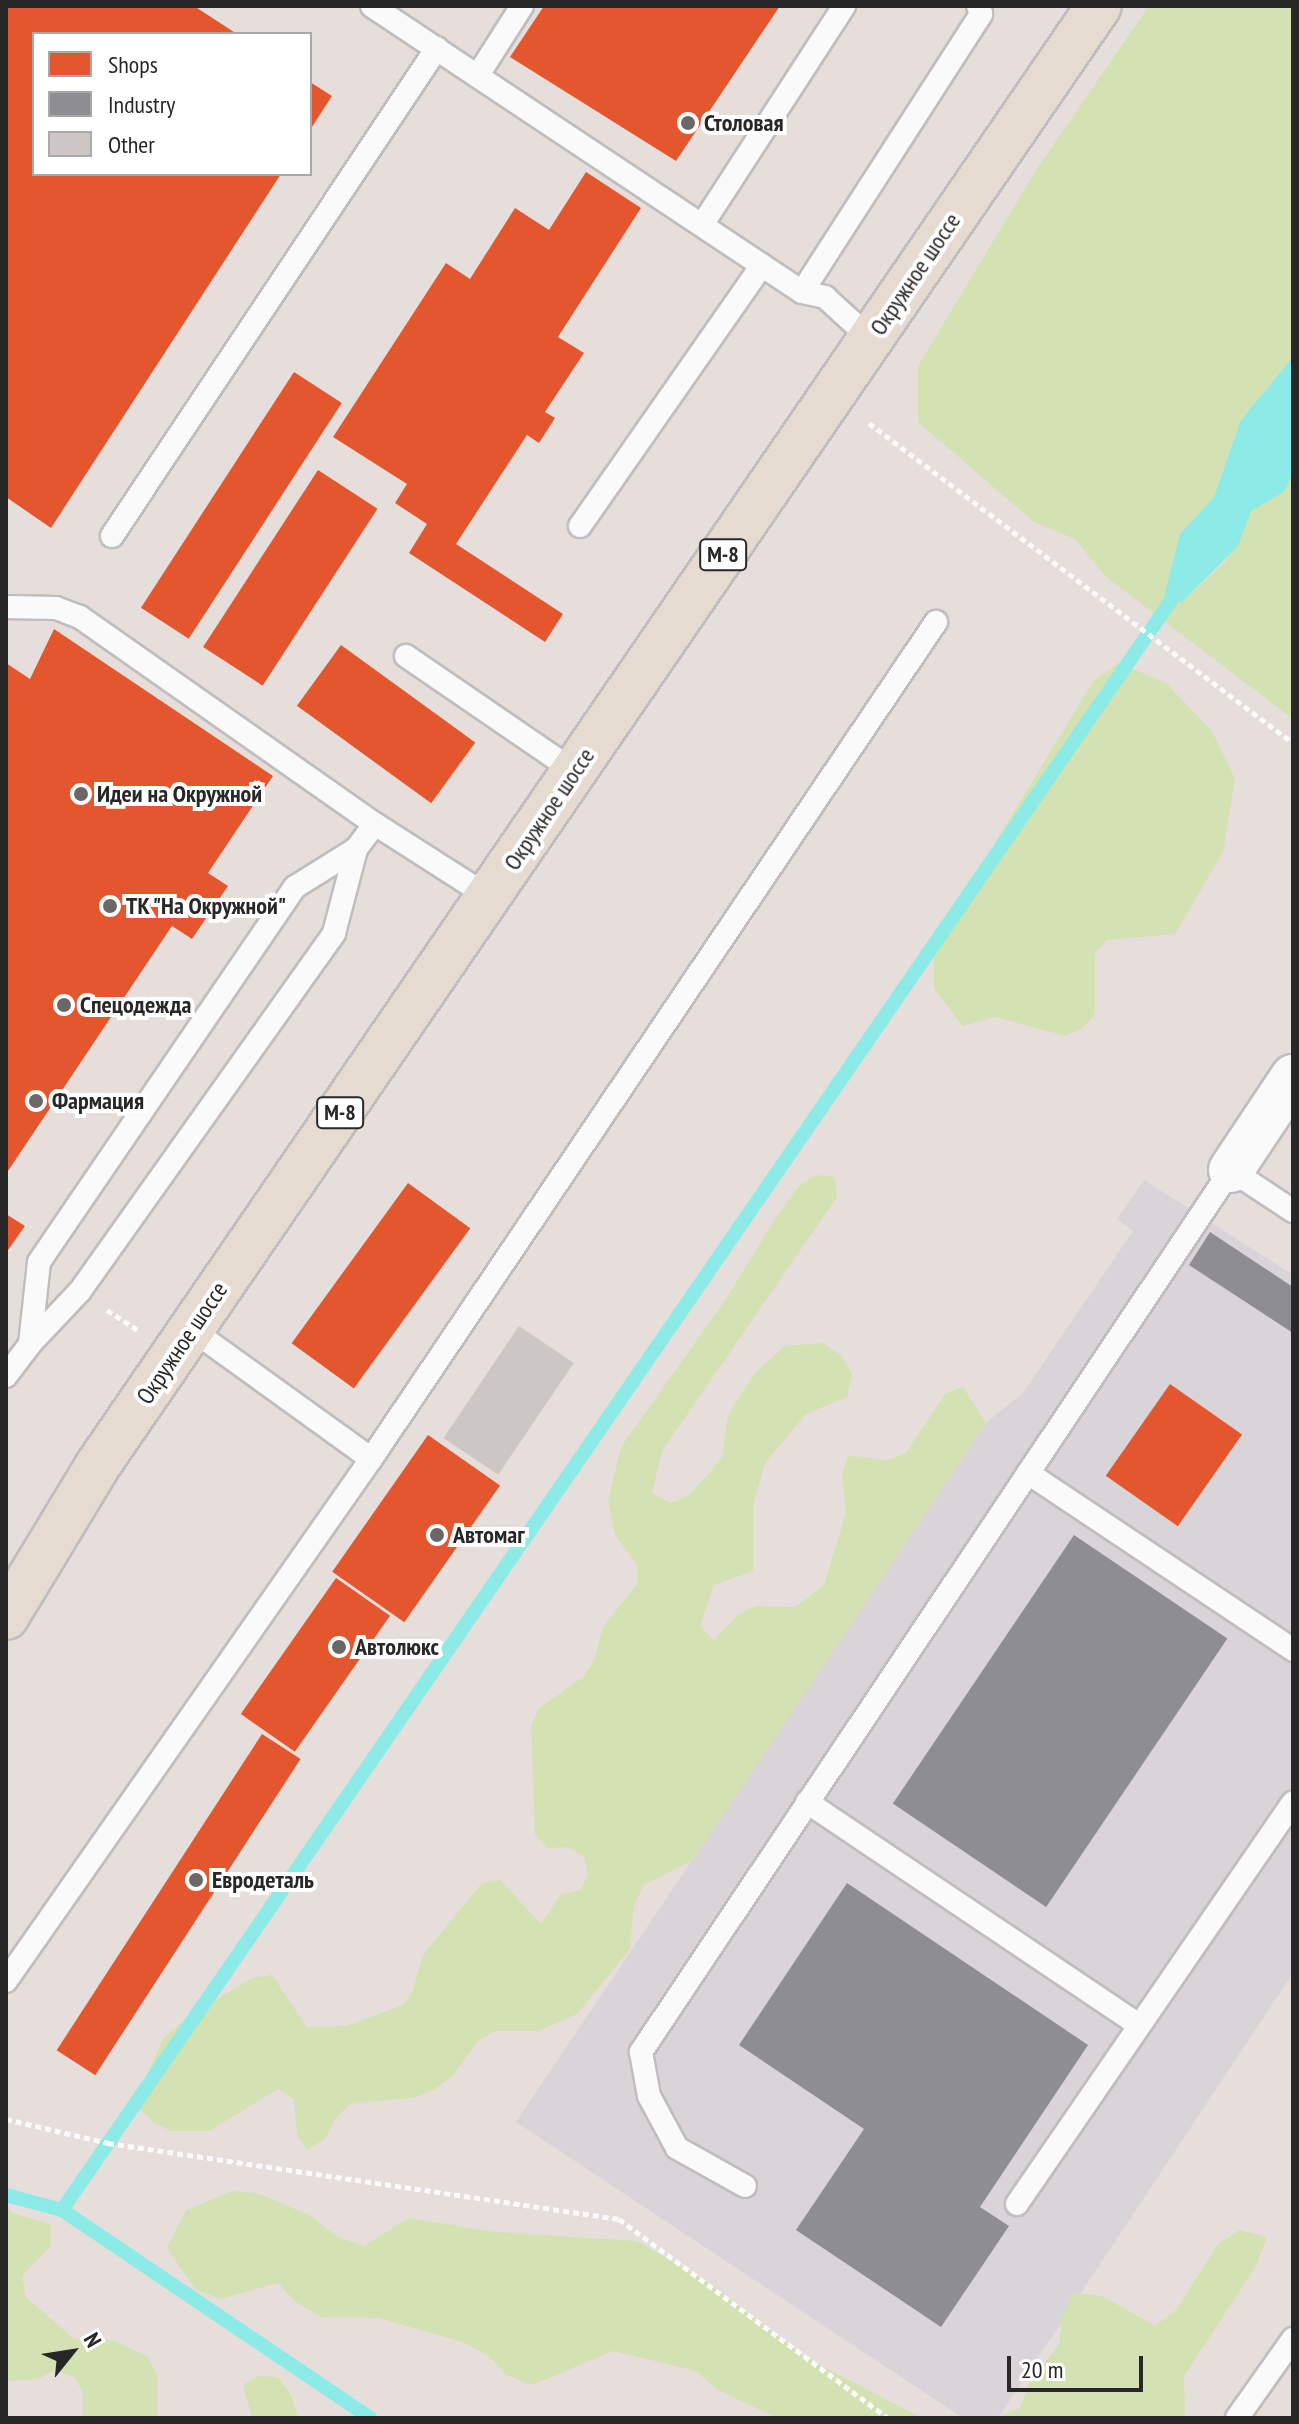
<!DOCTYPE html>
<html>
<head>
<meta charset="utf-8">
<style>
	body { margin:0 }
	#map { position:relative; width:1299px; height:2424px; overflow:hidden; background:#e6dedb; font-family:"PT Sans Narrow",sans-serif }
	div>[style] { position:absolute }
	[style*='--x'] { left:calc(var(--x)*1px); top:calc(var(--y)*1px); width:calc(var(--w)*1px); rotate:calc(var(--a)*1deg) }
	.industrial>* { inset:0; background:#d8d4d8 }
	.green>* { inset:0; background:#d4e1b2 }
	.water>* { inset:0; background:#8cebe7 }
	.shops>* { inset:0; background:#e4572e; transform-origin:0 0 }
	.industry>* { inset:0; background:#8d8d92; transform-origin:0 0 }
	.stream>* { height:14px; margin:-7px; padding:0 7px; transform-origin:7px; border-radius:7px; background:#8cebe7 }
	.building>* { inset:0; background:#ccc7c5; transform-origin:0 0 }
	.path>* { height:5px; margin-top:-2.5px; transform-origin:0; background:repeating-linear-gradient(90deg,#fbfafa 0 6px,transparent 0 10px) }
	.roads { filter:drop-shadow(2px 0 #bfbdbd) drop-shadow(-2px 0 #bfbdbd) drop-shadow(0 2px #bfbdbd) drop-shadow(0 -2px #bfbdbd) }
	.service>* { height:22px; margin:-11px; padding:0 11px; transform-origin:11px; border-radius:11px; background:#fbfafa }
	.minor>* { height:44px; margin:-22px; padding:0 22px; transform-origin:22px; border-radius:22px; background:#fbfafa }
	.primary>* { height:44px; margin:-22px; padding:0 22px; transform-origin:22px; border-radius:22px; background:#e6dbd1 }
	.dots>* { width:22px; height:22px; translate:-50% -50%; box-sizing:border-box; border:4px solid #fff; border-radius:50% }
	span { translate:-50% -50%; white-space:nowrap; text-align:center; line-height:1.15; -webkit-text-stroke:8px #fff; paint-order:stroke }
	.shield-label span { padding:2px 6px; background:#fff; border:2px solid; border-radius:6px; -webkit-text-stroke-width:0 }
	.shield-label { font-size:22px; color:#272727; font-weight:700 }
	.poi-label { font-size:24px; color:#272727; font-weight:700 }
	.left { translate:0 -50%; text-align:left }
	.street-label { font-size:24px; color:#272727 }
	.frame { position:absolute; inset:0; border:8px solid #272727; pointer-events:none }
	.legend { position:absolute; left:32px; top:32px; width:280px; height:144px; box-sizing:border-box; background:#fff; border:2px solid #a9a9a9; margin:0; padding:10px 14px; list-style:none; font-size:24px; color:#272727 }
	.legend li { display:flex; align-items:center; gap:16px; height:40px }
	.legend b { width:40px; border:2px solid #a9a9a9 }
	.north { position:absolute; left:32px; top:2312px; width:80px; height:80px; -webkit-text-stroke:6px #fff; paint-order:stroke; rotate:60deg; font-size:22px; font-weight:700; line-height:32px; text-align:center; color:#272727 }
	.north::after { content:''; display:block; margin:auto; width:28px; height:36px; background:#272727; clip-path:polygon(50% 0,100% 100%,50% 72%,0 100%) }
	.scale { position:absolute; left:1007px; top:2356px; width:136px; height:36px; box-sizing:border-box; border:4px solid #272727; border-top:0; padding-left:10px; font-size:24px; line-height:28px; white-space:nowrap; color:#272727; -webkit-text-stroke:6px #fff; paint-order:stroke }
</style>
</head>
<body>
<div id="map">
	<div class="industrial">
		<i style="clip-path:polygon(1144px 1180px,1293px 1275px,1293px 1973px,998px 2418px,963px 2418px,516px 2122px,986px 1423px,1023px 1393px,1133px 1231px,1117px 1219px)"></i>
	</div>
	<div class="green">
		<i style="clip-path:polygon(1149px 6px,1293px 6px,1293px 357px,1241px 420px,1214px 497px,1180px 534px,1165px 597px,1182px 602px,1225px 562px,1251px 511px,1284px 492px,1293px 473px,1293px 719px,1106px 577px,1075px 539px,1034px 522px,918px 422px,918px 366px,1036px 170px)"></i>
		<i style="clip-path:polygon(1119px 663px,1166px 683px,1212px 731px,1235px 779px,1223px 852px,1175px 934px,1107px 940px,1095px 953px,1095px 1014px,1084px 1027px,1066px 1036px,995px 1017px,963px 1026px,934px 989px,934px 943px,1094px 680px)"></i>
		<i style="clip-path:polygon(815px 1175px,835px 1177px,837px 1197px,662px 1451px,652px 1493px,670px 1503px,688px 1496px,712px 1470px,723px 1455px,727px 1418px,736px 1402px,757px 1371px,785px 1346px,823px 1343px,842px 1356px,852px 1375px,847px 1397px,806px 1414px,765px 1463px,753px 1506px,753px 1571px,714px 1585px,700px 1626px,714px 1640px,739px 1614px,756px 1606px,795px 1607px,824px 1585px,846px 1513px,842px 1475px,848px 1456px,887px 1460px,905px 1454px,945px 1394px,963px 1387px,986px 1423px,693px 1860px,644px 1885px,634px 1905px,630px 1949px,577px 2014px,538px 2031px,495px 2031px,478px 2041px,452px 2077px,433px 2090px,414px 2098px,352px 2103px,336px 2117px,326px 2138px,307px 2150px,297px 2135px,294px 2099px,278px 2089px,209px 2131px,170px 2131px,152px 2121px,139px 2107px,141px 2089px,163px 2039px,190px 2015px,252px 1978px,272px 1975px,307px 2027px,346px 2026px,403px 2005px,413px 1990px,423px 1955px,482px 1883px,500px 1880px,541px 1924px,561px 1894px,580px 1890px,588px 1875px,584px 1857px,568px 1847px,548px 1848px,535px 1835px,531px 1726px,538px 1709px,583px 1677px,594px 1661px,603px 1627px,637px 1584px,638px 1566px,615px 1535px,608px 1501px,621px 1447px,726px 1299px,778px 1214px,799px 1186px)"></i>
		<i style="clip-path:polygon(233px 2191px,260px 2194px,313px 2217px,337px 2237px,364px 2246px,409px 2218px,495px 2232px,637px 2241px,712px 2285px,804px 2357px,922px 2418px,777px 2418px,716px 2389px,696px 2371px,613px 2351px,532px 2385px,506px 2375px,489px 2356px,465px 2343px,379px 2318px,321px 2317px,296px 2302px,278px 2283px,221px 2299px,195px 2289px,167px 2248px,186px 2210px)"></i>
		<i style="clip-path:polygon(6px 2204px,12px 2213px,51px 2224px,51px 2246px,22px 2276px,26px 2297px,73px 2338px,112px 2340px,147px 2356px,157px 2375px,157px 2418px,83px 2418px,83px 2392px,74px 2377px,55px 2370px,38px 2379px,6px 2381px)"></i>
		<i style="clip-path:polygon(1240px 2230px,1267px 2237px,1256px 2266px,1184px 2376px,1185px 2418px,996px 2418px,1020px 2408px,1029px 2384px,1059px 2344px,1062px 2316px,1075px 2293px,1102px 2296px,1155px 2326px,1176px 2310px,1218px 2244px)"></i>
		<i style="clip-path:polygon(258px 2376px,278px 2377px,291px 2395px,298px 2418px,252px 2418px,243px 2385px)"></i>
	</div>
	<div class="water">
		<i style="clip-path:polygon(1293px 357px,1293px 473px,1284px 492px,1251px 511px,1238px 546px,1182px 602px,1164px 597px,1180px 534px,1214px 497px,1241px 420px)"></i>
	</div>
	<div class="shops">
		<i style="clip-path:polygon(6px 6px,194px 6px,237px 34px,34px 34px,34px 174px,281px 174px,51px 528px,6px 497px)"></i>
		<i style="clip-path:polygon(544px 6px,780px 6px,676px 161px,510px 57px)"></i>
		<i style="clip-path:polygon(310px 82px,332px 96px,310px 130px)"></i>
		<i style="clip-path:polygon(586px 172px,641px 208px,558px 337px,584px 353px,545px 412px,555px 418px,539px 443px,527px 435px,456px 544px,563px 614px,545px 642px,409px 553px,427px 524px,395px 503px,407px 484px,333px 437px,446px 263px,470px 279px,515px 208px,549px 230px)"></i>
		<i style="left:294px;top:372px;width:57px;height:281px;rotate:33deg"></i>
		<i style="left:318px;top:470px;width:71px;height:211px;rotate:33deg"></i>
		<i style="clip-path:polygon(54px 629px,273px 776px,208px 873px,228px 886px,192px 939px,172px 926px,6px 1174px,6px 663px,30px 679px)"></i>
		<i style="left:341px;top:645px;width:166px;height:75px;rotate:36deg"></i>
		<i style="left:408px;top:1183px;width:77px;height:198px;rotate:36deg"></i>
		<i style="clip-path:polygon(6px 1214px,25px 1226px,6px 1253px)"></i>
		<i style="left:1170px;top:1384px;width:88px;height:112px;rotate:35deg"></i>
		<i style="left:428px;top:1435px;width:88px;height:167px;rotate:35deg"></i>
		<i style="left:336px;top:1578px;width:66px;height:166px;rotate:35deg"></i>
		<i style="left:262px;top:1734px;width:46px;height:377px;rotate:33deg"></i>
	</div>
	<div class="industry">
		<i style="clip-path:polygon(1210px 1232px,1293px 1287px,1293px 1333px,1189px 1265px)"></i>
		<i style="left:1074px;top:1535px;width:185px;height:324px;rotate:34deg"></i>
		<i style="clip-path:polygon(847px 1883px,1088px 2045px,980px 2207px,1009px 2226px,941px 2327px,796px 2230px,864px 2129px,739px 2045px)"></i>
	</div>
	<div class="stream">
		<i style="--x:6;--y:2195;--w:58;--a:15"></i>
		<i style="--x:62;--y:2210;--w:372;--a:34"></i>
		<i style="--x:62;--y:2210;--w:1976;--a:-55.43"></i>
	</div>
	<div class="building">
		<i style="left:519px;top:1326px;width:66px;height:135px;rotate:34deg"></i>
	</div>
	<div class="path">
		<i style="--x:869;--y:423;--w:531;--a:37.04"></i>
		<i style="--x:107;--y:1310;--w:38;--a:33"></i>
		<i style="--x:6;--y:2119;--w:105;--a:13.2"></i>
		<i style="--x:108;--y:2143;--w:517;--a:8.46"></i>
		<i style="--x:619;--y:2219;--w:335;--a:36.5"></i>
	</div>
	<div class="roads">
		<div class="service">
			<i style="--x:372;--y:6;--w:516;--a:33.63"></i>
			<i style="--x:802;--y:292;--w:24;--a:12"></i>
			<i style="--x:825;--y:297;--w:62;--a:42.4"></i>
			<i style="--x:478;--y:75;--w:82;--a:-57.5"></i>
			<i style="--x:702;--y:225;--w:261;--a:-57"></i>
			<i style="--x:802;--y:292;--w:331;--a:-57.2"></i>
			<i style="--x:981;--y:14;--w:9;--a:-111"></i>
			<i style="--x:580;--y:526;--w:318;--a:-55.1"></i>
			<i style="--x:112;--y:536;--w:586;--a:-56.34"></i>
			<i style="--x:6;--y:607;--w:50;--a:1.1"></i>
			<i style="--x:56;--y:608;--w:26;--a:21"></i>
			<i style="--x:80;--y:617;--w:360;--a:35.1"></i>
			<i style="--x:406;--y:656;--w:204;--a:34.4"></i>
			<i style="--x:191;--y:1329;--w:222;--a:35.8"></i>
			<i style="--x:30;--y:1344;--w:73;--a:-46.7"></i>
			<i style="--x:80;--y:1291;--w:439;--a:-54.6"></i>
			<i style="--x:334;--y:933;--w:87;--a:-75.3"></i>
			<i style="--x:6;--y:1376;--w:40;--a:-53"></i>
			<i style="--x:30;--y:1344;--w:82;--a:-83.7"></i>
			<i style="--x:39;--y:1262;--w:454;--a:-55.7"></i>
			<i style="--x:295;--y:887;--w:72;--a:-31.9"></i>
			<i style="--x:356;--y:849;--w:31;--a:-53"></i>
			<i style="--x:375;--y:824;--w:135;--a:32.6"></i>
			<i style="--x:1028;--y:1473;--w:319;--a:33.7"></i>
			<i style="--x:807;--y:1802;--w:398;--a:33.9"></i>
			<i style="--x:6;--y:1981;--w:637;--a:-55.04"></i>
			<i style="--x:371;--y:1459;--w:1010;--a:-55.98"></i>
			<i style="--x:745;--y:2186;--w:78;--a:-150.8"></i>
			<i style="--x:677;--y:2148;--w:59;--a:-118.3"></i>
			<i style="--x:649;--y:2096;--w:45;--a:-100.3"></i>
			<i style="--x:641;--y:2052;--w:1061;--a:-56.22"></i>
			<i style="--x:1231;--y:1170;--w:74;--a:33.5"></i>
			<i style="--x:1017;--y:2204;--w:487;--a:-55.5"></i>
			<i style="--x:1237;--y:2418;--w:97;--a:-54.7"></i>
		</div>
		<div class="minor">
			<i style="--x:1231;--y:1170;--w:112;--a:-56.3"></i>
		</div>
		<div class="primary">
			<i style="--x:6;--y:1617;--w:178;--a:-58.8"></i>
			<i style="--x:98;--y:1465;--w:1769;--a:-55.55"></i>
		</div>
	</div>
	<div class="dots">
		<i style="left:688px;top:123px;background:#6a6766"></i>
		<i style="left:81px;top:794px;background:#6a6766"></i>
		<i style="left:110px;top:906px;background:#6a6766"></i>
		<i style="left:64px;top:1005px;background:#6a6766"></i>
		<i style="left:36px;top:1101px;background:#6a6766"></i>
		<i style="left:437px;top:1535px;background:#6a6766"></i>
		<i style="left:339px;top:1647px;background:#6a6766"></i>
		<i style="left:196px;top:1880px;background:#6a6766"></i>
	</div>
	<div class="shield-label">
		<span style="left:723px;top:555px">М-8</span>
		<span style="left:340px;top:1113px">М-8</span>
	</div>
	<div class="poi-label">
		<span class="left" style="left:704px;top:123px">Столовая</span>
		<span class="left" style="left:97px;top:794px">Идеи на Окружной</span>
		<span class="left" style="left:126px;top:906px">ТК "На Окружной"</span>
		<span class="left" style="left:80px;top:1005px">Спецодежда</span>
		<span class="left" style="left:52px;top:1101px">Фармация</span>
		<span class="left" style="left:453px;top:1535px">Автомаг</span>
		<span class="left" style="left:355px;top:1647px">Автолюкс</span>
		<span class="left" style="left:212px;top:1880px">Евродеталь</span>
	</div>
	<div class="street-label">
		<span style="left:915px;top:274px;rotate:-56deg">Окружное шоссе</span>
		<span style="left:549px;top:809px;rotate:-56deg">Окружное шоссе</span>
		<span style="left:182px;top:1343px;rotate:-56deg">Окружное шоссе</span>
	</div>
	<div class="frame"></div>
	<ul class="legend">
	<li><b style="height:22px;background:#e4572e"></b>Shops</li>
	<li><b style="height:22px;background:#8d8d92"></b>Industry</li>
	<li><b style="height:22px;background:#ccc7c5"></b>Other</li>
	</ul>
	<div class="north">N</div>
	<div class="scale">20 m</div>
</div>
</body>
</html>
